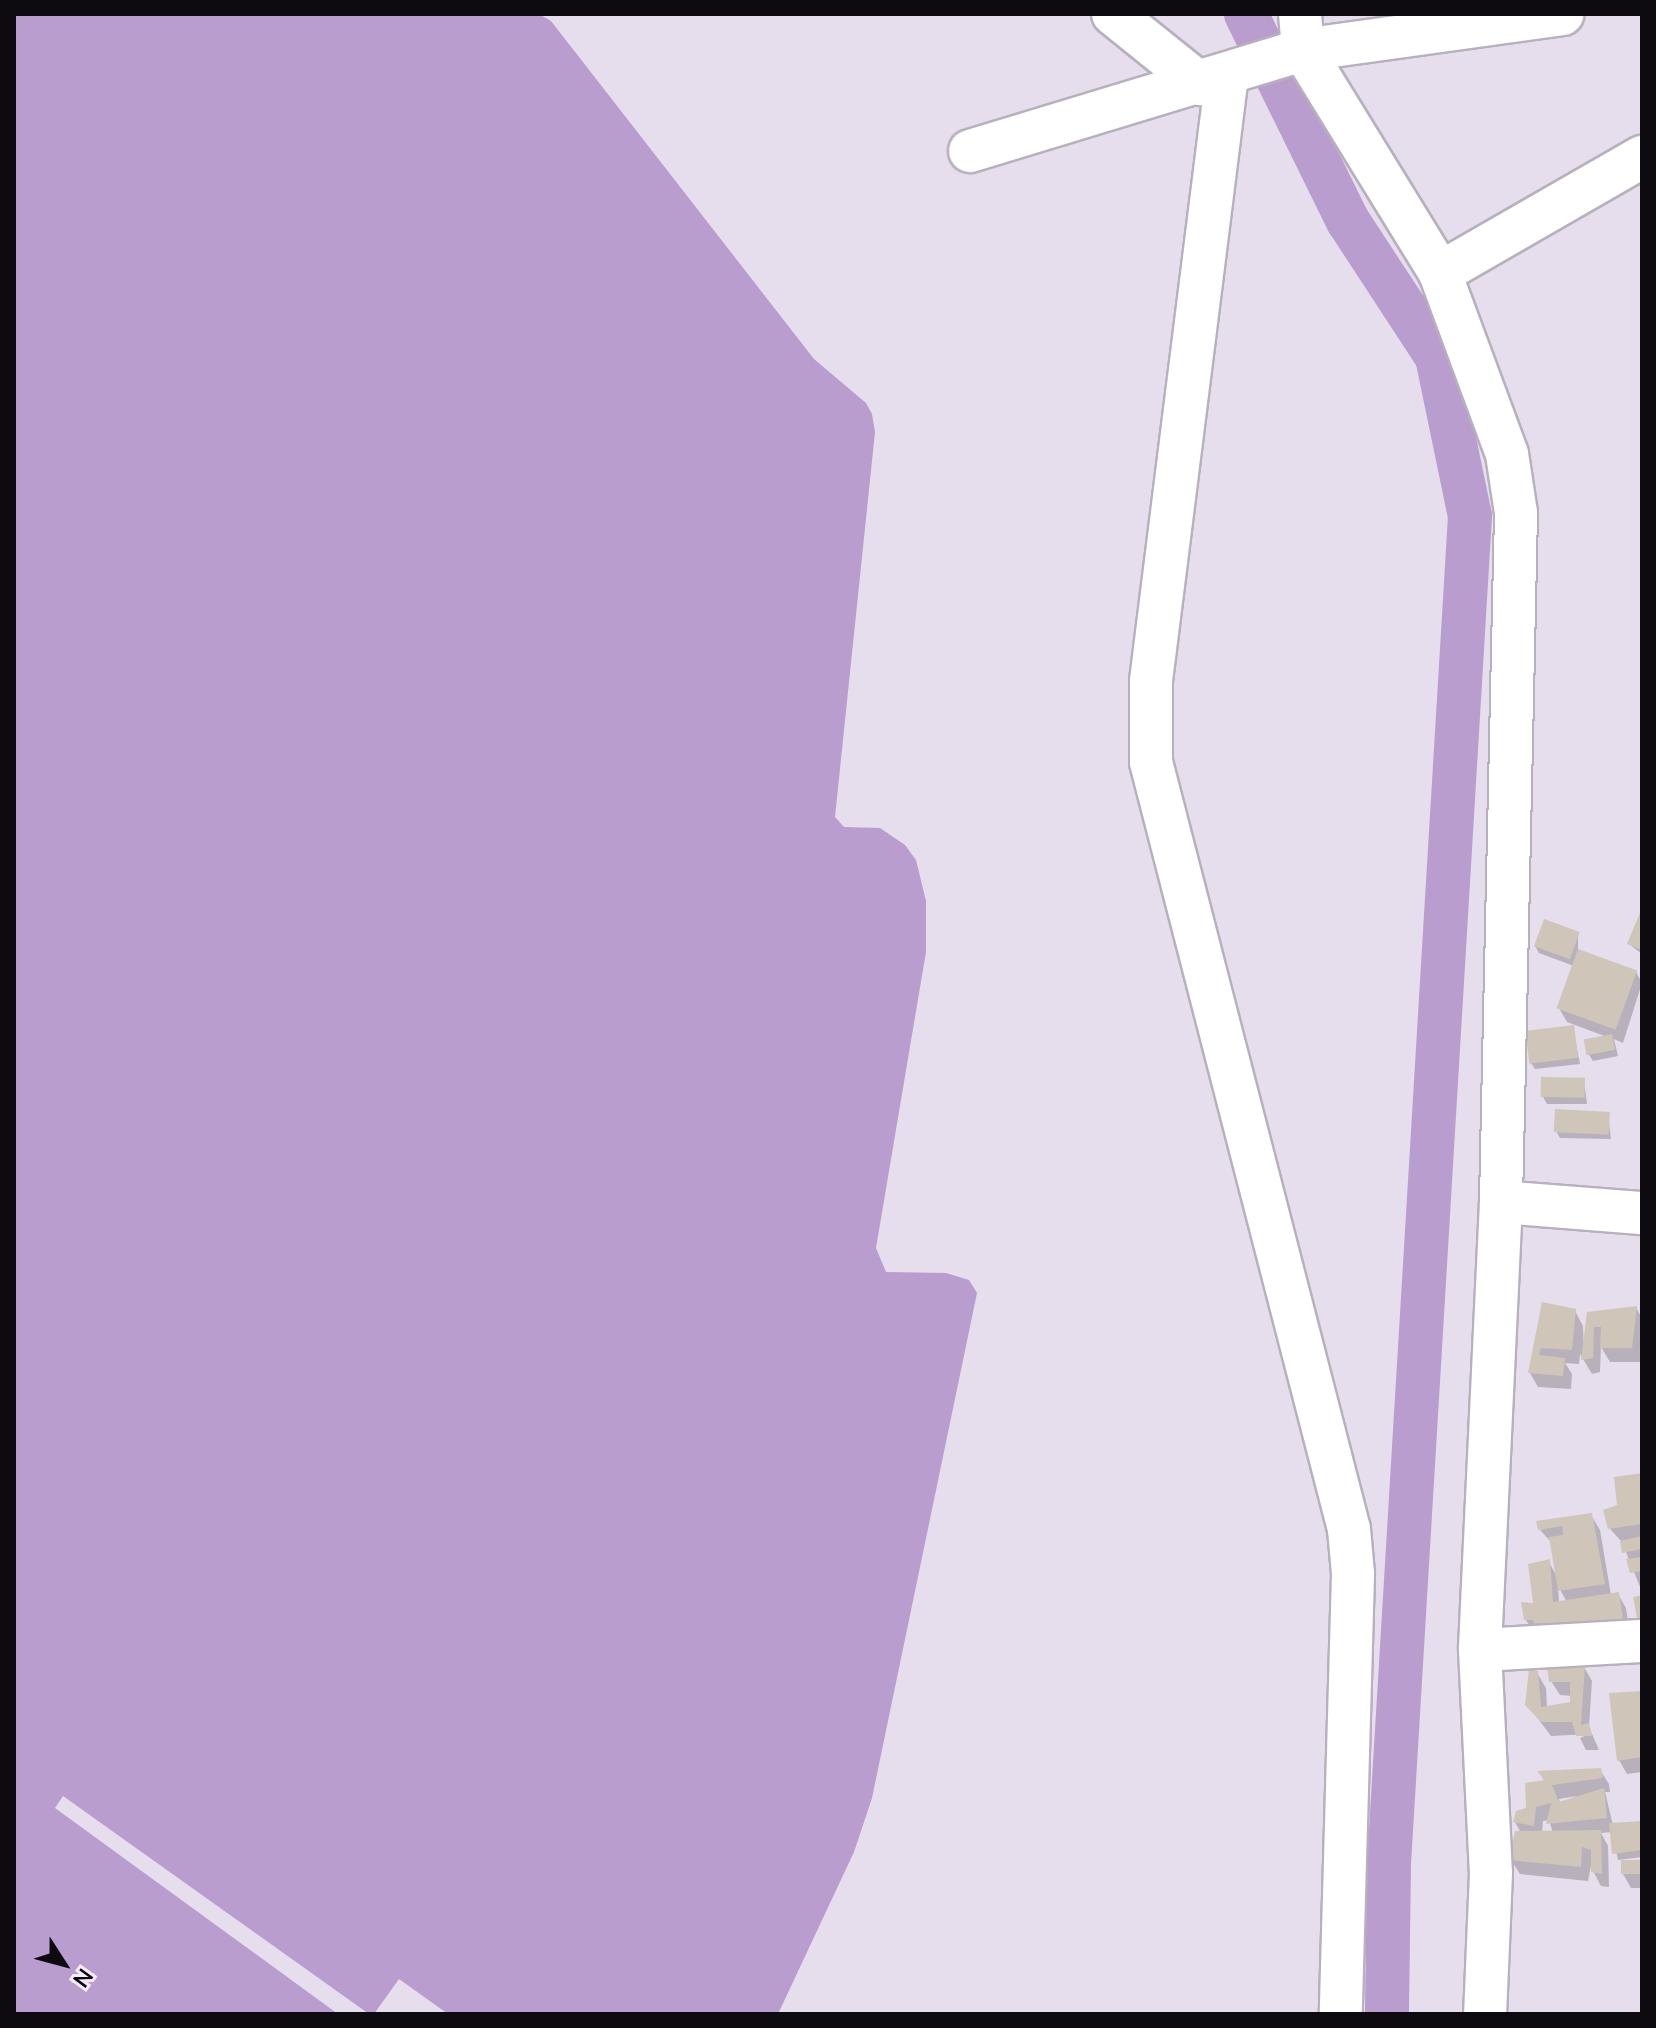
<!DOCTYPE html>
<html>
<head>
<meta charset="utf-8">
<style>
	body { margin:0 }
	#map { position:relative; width:1656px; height:2028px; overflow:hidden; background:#e6deec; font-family:Mulish,sans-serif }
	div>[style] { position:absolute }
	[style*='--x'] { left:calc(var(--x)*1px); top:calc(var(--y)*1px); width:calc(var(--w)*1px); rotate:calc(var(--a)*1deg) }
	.water>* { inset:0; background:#ba9dcf }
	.pier>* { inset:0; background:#e6deec }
	.shadow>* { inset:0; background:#0003 }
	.canal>* { height:44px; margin:-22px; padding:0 22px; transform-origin:22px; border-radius:22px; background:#ba9dcf }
	.building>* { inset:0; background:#cfc5b9; transform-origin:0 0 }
	.roads { filter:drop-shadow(2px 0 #b7b0bd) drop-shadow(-2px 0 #b7b0bd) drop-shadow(0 2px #b7b0bd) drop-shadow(0 -2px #b7b0bd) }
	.street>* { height:42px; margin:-21px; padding:0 21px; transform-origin:21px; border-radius:21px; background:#fff }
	span { translate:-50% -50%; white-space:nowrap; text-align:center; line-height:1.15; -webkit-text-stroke:6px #f3ebf9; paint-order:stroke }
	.frame { position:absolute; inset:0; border:16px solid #0d0b0f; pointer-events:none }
	.north { position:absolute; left:24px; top:1924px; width:80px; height:80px; -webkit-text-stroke:6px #f3ebf9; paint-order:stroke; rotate:126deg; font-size:22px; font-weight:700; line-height:32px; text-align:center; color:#0d0b0f }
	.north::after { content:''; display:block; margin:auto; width:28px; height:36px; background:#0d0b0f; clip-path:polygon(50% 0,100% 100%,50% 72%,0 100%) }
</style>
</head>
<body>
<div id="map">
	<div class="water">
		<i style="clip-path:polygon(14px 14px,539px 14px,551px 21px,814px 359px,866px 403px,872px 414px,875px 432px,835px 817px,844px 827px,880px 828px,905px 845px,916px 860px,926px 901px,926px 952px,876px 1248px,886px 1272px,946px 1273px,969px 1280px,977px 1293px,872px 1798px,854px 1852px,778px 2014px,14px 2014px)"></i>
	</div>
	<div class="pier">
		<i style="clip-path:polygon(63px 1796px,369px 2014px,338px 2014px,55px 1808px)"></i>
		<i style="clip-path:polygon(399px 1979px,448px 2014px,374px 2014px)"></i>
	</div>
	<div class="shadow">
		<i style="clip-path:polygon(1642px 913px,1642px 954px,1629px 944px)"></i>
		<i style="clip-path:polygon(1578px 933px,1578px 951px,1636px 972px,1642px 983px,1623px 1043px,1614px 1039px,1618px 1056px,1593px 1061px,1589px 1055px,1607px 1037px,1567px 1022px,1559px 1008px,1574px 966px,1539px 953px,1535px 946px)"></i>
		<i style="clip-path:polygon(1573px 1028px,1580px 1064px,1535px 1069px,1531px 1063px)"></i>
		<i style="clip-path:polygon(1584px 1080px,1587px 1104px,1547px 1104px,1543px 1097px)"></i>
		<i style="clip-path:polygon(1608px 1114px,1611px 1139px,1560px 1138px,1556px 1131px)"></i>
		<i style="clip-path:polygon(1543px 1304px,1575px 1311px,1583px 1326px,1584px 1352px,1589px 1313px,1636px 1308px,1642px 1318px,1642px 1362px,1610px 1362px,1601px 1347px,1600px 1372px,1592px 1374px,1580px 1354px,1579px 1364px,1565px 1363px,1572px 1374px,1571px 1389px,1538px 1387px,1530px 1373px)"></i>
		<i style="clip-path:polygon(1642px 1475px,1642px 1586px,1640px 1587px,1622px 1542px,1610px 1529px)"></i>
		<i style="clip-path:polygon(evenodd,1591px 1515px,1600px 1530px,1611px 1595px,1618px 1594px,1626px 1608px,1630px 1634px,1534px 1634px,1526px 1620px,1536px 1606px,1549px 1562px,1557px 1577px,1552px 1543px,1540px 1530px,1591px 1515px,1558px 1586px,1567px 1602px,1559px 1603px,1558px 1586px)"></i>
		<i style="clip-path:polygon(1584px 1667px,1592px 1681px,1589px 1727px,1599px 1750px,1586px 1750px,1580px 1738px,1590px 1734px,1551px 1736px,1527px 1704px,1537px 1673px,1546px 1688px,1547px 1708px,1572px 1704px,1572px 1696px,1560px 1695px,1551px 1681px)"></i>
		<i style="clip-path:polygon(1642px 1693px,1642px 1772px,1627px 1774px,1619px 1760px)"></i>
		<i style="clip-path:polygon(evenodd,1600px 1770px,1609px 1784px,1610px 1792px,1605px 1792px,1613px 1825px,1642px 1823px,1642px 1857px,1618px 1860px,1612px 1832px,1601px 1833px,1608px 1846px,1609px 1887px,1601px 1886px,1593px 1871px,1593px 1855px,1588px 1881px,1520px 1874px,1511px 1860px,1521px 1833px,1515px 1822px,1545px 1782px,1540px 1773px,1600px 1770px,1577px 1796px,1560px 1804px,1559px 1799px,1577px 1796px,1600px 1770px,1549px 1820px,1553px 1833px,1542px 1833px,1543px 1821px,1549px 1820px)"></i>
		<i style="clip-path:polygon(1642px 1863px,1642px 1888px,1631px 1888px,1623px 1874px)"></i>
	</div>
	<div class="canal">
		<i style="--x:1246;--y:14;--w:231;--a:63.8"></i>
		<i style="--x:1348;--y:221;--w:163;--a:56.8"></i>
		<i style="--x:1437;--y:357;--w:162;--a:78.3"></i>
		<i style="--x:1470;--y:516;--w:1351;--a:93.44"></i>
		<i style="--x:1389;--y:1865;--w:149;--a:90.8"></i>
	</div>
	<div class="building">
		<i style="clip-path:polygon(1642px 908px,1642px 950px,1627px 944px)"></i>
		<i style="left:1544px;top:919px;width:38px;height:29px;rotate:20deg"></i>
		<i style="left:1578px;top:949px;width:63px;height:63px;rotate:20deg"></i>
		<i style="left:1574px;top:1025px;width:33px;height:49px;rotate:83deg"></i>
		<i style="left:1612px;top:1034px;width:16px;height:29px;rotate:79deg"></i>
		<i style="left:1541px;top:1077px;width:44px;height:20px;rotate:1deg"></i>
		<i style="left:1555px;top:1109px;width:55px;height:23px;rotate:3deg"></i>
		<i style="clip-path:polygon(1542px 1302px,1576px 1309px,1572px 1350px,1541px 1348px,1539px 1355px,1565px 1358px,1563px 1376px,1528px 1373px)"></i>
		<i style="clip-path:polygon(1637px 1306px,1632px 1348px,1600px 1348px,1601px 1327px,1594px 1327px,1593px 1358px,1581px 1360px,1587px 1312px)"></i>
		<i style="clip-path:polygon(1642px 1473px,1642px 1524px,1608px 1529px,1603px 1510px,1617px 1505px,1614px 1477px)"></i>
		<i style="clip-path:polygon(1592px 1513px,1605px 1584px,1558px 1591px,1549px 1537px,1563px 1535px,1562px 1526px,1538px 1530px,1536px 1521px)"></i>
		<i style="clip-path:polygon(1642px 1536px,1642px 1549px,1622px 1553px,1620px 1541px)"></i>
		<i style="clip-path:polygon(1642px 1557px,1642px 1571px,1630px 1573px,1626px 1559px)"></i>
		<i style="clip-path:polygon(1550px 1559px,1553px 1602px,1619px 1592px,1623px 1619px,1535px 1629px,1533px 1620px,1524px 1620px,1521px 1602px,1533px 1603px,1528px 1564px)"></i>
		<i style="clip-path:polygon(1642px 1595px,1642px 1622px,1638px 1623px,1633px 1597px)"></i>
		<i style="clip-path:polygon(1585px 1665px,1581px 1725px,1589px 1723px,1592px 1736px,1576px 1736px,1572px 1722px,1541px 1722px,1525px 1705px,1529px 1669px,1538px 1671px,1541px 1707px,1570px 1702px,1570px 1682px,1549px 1682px,1547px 1666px)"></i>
		<i style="clip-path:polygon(1642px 1691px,1642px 1757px,1617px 1761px,1609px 1693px)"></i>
		<i style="clip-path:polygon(1601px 1768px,1603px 1778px,1552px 1785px,1559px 1802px,1604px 1788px,1607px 1818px,1546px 1824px,1551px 1803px,1536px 1807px,1534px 1826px,1513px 1822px,1516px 1811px,1526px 1808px,1525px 1783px,1545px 1780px,1537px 1771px)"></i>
		<i style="clip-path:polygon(1642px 1821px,1642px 1850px,1612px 1854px,1609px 1823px)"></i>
		<i style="clip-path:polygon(1601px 1830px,1602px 1874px,1591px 1872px,1591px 1850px,1582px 1847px,1581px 1867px,1509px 1860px,1515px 1831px)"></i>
		<i style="left:1642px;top:1860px;width:14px;height:21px;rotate:90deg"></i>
	</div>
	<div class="roads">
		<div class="street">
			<i style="--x:1113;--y:14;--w:112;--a:38.8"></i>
			<i style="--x:1300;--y:14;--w:36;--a:85"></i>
			<i style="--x:1303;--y:50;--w:262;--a:58.4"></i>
			<i style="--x:1440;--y:273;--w:193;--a:69.7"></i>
			<i style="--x:1507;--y:454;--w:60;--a:81.3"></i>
			<i style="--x:1516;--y:513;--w:689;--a:91.25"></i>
			<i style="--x:1501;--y:1202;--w:448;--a:92.7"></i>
			<i style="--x:1480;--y:1650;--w:223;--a:87.2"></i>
			<i style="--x:1491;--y:1873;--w:141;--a:92.4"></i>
			<i style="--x:1227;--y:75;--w:611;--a:97.15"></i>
			<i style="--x:1151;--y:681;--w:81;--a:90"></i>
			<i style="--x:1151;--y:762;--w:792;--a:75.53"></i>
			<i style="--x:1349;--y:1529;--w:45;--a:84.9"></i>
			<i style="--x:1353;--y:1574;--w:440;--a:91.6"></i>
			<i style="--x:970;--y:151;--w:348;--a:-16.9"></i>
			<i style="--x:1303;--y:50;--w:262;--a:-7.9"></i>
			<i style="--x:1440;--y:273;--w:233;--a:-29.9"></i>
			<i style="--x:1501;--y:1202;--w:141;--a:4.5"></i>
			<i style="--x:1480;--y:1650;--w:162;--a:-3.2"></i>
		</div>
	</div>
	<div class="frame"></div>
	<div class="north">N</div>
</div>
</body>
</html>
